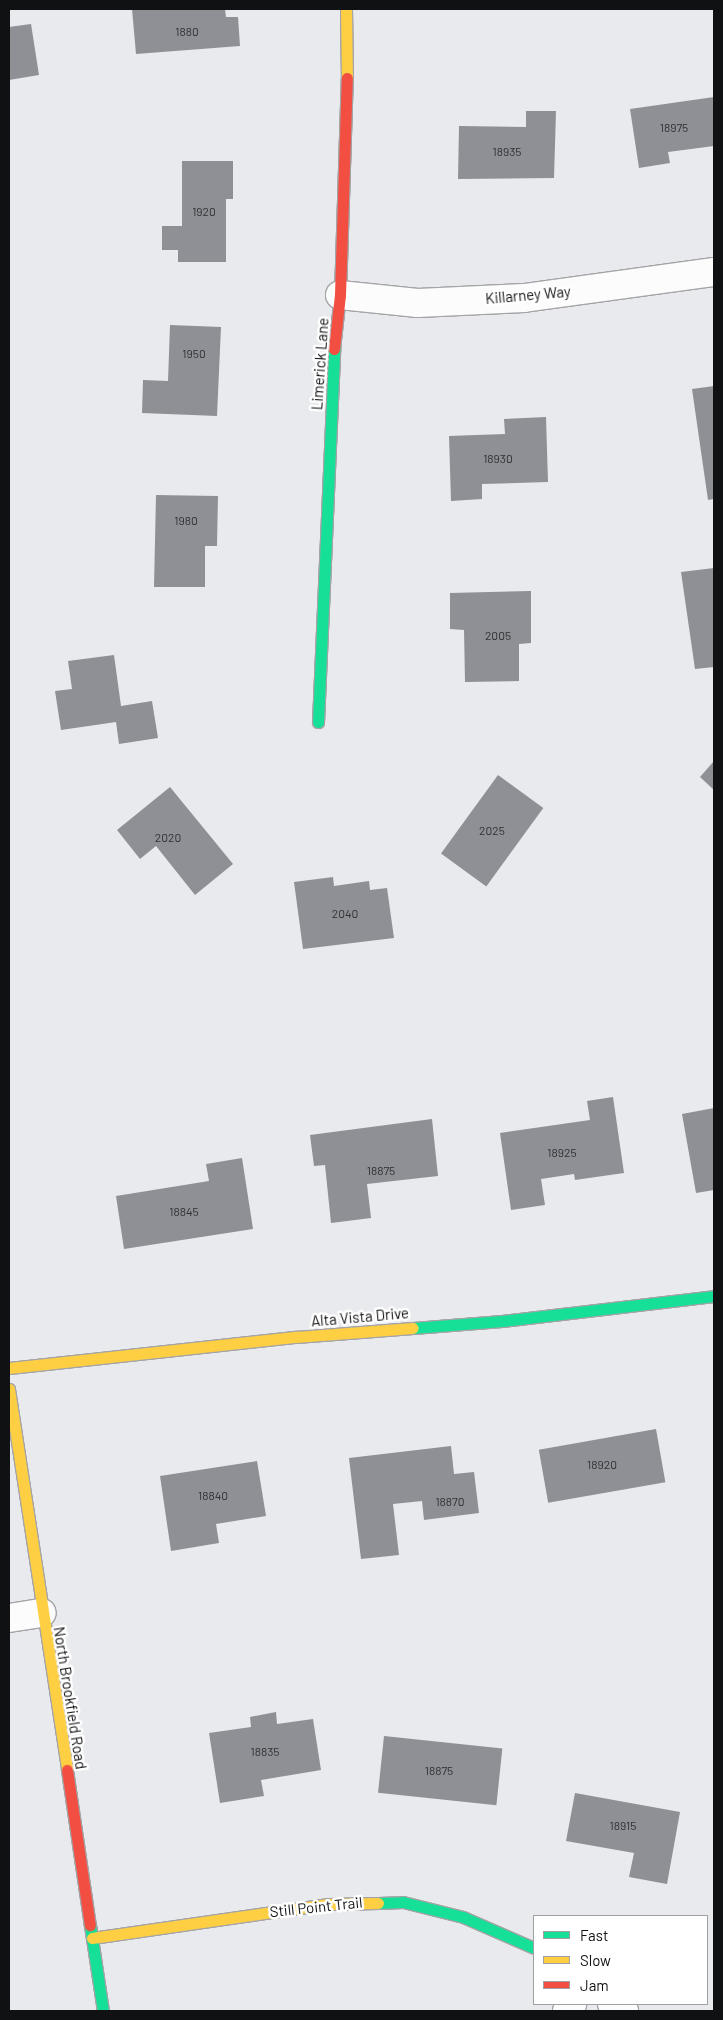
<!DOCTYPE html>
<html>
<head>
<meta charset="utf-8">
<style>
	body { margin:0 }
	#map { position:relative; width:723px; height:2020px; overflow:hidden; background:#e9eaee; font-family:Barlow,sans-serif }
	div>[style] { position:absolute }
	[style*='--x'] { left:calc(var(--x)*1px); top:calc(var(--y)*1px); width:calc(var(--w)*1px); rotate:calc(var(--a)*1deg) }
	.building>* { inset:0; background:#8e9096; transform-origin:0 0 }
	.roads { filter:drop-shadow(1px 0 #a4a4a7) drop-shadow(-1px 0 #a4a4a7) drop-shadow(0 1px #a4a4a7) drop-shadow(0 -1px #a4a4a7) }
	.street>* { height:28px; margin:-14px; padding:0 14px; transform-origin:14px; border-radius:14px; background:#fcfcfc }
	.fast>* { height:11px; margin:-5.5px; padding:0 5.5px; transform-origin:5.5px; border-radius:5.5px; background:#16e098 }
	.slow>* { height:11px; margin:-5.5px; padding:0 5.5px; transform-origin:5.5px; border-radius:5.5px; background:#ffcf43 }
	.jam>* { height:11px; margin:-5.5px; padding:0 5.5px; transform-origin:5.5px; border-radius:5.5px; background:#f24e42 }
	span { translate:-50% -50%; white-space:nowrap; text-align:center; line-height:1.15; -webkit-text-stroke:5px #fff; paint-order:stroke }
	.number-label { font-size:12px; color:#303134 }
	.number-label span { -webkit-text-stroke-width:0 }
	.street-label { font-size:15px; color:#101113 }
	.frame { position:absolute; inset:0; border:10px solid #101113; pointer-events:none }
	.legend { position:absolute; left:533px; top:1915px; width:175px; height:90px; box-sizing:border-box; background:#fff; border:1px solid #9fa0a1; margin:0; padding:6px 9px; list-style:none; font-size:15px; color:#101113 }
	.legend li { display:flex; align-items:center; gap:10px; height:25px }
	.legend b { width:25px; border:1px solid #9fa0a1 }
</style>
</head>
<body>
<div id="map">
	<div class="building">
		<i style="clip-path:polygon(132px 9px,225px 9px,226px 17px,238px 17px,240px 46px,136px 54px)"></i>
		<i style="clip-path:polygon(31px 24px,39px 75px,9px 80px,9px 27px)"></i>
		<i style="clip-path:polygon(714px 97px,714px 146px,668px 152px,670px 163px,639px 168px,630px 109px)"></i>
		<i style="clip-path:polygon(526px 111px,556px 111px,554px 178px,458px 179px,459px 126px,526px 127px)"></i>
		<i style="clip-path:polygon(182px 161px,233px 161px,233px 199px,226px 199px,226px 262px,178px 262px,178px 250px,162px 250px,162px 226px,182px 226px)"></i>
		<i style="clip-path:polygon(170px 325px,221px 327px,217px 416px,142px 413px,143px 380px,168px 381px)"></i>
		<i style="clip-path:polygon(714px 386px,714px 499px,708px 500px,692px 389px)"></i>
		<i style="clip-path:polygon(546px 417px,548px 482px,482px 484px,482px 499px,451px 501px,449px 436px,505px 434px,504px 419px)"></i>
		<i style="clip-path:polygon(156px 495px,218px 496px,217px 546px,205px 546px,205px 587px,154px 587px)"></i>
		<i style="clip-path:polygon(714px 568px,714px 667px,695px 669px,681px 572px)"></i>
		<i style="clip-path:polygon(531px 591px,531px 643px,519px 644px,519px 681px,465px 682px,464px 630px,450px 629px,450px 593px)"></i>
		<i style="clip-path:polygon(114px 655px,121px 706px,152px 701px,158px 738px,119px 744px,116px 722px,61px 730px,55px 691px,72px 689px,68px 661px)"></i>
		<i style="clip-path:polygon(714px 761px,714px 790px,700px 777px)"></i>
		<i style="left:498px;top:775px;width:56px;height:97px;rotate:36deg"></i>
		<i style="clip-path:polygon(170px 787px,233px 864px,195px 895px,156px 846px,140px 859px,117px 830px)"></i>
		<i style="clip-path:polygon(333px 877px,334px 886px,369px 881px,370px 890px,387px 888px,394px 938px,303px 949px,294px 882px)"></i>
		<i style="clip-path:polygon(613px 1097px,624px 1173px,575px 1180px,574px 1174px,541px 1179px,545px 1205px,511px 1210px,500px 1133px,590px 1120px,587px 1101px)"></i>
		<i style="clip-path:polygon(714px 1108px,714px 1190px,696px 1193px,682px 1114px)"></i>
		<i style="clip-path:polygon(432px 1119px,438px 1176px,367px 1184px,371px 1218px,331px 1223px,325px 1165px,314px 1166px,310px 1135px)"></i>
		<i style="clip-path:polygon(242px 1158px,253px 1229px,124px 1249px,116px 1196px,209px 1181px,206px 1164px)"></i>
		<i style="left:656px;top:1429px;width:54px;height:119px;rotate:80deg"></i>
		<i style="clip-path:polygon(451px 1446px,454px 1474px,474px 1472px,479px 1513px,424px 1520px,422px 1501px,393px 1504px,399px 1555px,361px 1559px,349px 1458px)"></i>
		<i style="clip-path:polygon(257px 1461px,266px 1516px,216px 1524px,219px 1543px,171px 1551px,160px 1476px)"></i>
		<i style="clip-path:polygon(276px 1712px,277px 1724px,313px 1719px,321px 1770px,261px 1780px,264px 1796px,220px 1803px,209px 1733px,251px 1727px,250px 1717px)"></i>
		<i style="left:384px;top:1736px;width:119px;height:57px;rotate:6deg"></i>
		<i style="clip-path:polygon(575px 1793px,680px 1812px,667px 1884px,629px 1877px,634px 1853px,566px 1841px)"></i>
	</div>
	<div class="roads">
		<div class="street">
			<i style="--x:340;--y:295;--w:78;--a:5.9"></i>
			<i style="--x:418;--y:303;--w:106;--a:-2.7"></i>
			<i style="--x:524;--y:298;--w:192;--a:-7.8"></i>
			<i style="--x:9;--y:1618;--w:33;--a:-9"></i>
			<i style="--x:612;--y:2004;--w:14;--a:30"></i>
			<i style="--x:567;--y:2011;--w:9;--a:-54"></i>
		</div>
		<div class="fast">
			<i style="--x:318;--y:722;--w:373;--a:-87.5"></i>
			<i style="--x:413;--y:1328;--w:89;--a:-4.5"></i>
			<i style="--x:502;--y:1321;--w:213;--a:-6.7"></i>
			<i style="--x:378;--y:1903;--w:25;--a:-2"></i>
			<i style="--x:403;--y:1902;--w:62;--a:14"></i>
			<i style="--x:463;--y:1917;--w:77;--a:23.6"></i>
			<i style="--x:90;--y:1925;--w:87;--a:81.4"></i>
		</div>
		<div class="slow">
			<i style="--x:346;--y:9;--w:69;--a:89.2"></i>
			<i style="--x:9;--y:1368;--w:289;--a:-6.2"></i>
			<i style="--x:296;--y:1337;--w:117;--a:-4.4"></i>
			<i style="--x:9;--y:1389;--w:385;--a:81.3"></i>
			<i style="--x:92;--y:1938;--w:239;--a:-8.2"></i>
			<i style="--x:329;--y:1904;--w:49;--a:-1.2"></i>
		</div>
		<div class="jam">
			<i style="--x:334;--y:349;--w:54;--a:-83.7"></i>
			<i style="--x:340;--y:295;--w:217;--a:-88.2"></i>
			<i style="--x:67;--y:1770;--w:157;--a:81.6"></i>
		</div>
	</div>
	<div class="number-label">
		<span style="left:187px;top:32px">1880</span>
		<span style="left:674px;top:128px">18975</span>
		<span style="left:507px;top:152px">18935</span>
		<span style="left:204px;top:212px">1920</span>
		<span style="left:194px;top:354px">1950</span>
		<span style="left:498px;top:459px">18930</span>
		<span style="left:186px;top:521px">1980</span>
		<span style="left:498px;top:636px">2005</span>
		<span style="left:492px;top:831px">2025</span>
		<span style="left:168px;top:838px">2020</span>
		<span style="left:345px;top:914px">2040</span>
		<span style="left:562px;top:1153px">18925</span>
		<span style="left:381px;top:1171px">18875</span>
		<span style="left:184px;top:1212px">18845</span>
		<span style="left:602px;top:1465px">18920</span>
		<span style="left:213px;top:1496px">18840</span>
		<span style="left:450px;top:1502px">18870</span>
		<span style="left:265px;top:1752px">18835</span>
		<span style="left:439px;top:1771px">18875</span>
		<span style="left:623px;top:1826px">18915</span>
	</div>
	<div class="street-label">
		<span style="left:528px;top:295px;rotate:-5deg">Killarney Way</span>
		<span style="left:320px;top:364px;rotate:-86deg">Limerick Lane</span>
		<span style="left:360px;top:1317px;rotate:-5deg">Alta Vista Drive</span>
		<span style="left:70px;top:1698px;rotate:81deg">North Brookfield Road</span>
		<span style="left:316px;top:1907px;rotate:-6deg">Still Point Trail</span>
	</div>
	<div class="frame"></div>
	<ul class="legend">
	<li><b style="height:6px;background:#16e098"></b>Fast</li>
	<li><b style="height:6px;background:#ffcf43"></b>Slow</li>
	<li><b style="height:6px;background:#f24e42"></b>Jam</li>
	</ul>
</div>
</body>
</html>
